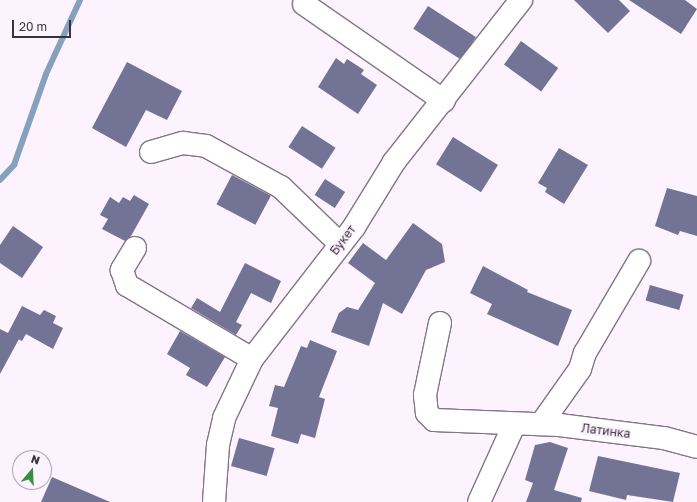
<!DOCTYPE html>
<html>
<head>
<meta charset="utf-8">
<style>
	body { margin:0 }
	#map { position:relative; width:697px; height:502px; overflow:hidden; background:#fcf3fe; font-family:"Golos Text",sans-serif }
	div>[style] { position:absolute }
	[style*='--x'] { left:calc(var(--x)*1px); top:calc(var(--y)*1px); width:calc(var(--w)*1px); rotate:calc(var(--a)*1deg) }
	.stream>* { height:6px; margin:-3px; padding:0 3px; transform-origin:3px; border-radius:3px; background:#86a1bd }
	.building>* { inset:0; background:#737395; transform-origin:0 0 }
	.roads { filter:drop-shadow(1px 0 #837586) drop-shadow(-1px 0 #837586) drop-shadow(0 1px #837586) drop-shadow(0 -1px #837586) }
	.minor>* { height:22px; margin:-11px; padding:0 11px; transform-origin:11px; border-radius:11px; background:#fff }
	span { translate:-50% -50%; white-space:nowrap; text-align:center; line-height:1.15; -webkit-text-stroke:4px #fcf3fe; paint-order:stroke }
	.street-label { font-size:12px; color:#383239 }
	.north { position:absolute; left:12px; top:450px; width:40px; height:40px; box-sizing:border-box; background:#fcf3fe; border:1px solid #aea6af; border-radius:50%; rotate:19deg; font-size:11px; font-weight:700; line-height:16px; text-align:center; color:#383239 }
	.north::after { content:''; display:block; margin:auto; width:14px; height:18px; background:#359041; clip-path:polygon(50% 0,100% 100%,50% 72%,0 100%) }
	.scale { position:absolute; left:12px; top:20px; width:59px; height:18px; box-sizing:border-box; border:2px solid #383239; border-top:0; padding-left:5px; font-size:12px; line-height:14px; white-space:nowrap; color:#383239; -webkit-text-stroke:3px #fcf3fe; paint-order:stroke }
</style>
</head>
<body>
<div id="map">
	<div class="stream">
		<i style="--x:0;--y:180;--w:21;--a:-47"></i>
		<i style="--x:14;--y:165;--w:96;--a:-70.6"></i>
		<i style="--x:46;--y:74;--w:81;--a:-65.3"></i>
	</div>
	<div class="building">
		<i style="clip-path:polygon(574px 0,619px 0,630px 11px,608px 33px)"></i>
		<i style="clip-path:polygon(629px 0,685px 0,697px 9px,681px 34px)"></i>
		<i style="left:428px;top:6px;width:57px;height:27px;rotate:33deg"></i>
		<i style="left:521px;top:41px;width:46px;height:29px;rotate:36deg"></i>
		<i style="clip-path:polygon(336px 58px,344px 64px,347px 59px,364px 70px,361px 74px,377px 85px,358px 114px,318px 87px)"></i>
		<i style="clip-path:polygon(127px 62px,182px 91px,167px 120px,146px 110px,126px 147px,92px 128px)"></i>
		<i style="left:302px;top:126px;width:40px;height:25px;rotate:33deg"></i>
		<i style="left:453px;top:137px;width:53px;height:32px;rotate:32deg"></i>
		<i style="clip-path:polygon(559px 148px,588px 165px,564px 204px,545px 192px,547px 188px,538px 183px)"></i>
		<i style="left:232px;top:175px;width:44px;height:33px;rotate:28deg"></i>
		<i style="left:325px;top:179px;width:24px;height:19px;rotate:33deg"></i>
		<i style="clip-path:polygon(667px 188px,697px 196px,697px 236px,680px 231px,678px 235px,655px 226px)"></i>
		<i style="clip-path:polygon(134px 195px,149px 204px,131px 236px,125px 241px,102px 229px,108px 219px,100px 215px,110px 197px,119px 203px,123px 197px,130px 201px)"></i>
		<i style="clip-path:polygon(413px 223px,442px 244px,445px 262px,426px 270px,402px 314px,383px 303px,369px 346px,331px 332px,339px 313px,347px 307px,358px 310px,375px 283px,348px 263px,363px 243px,386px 260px)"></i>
		<i style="clip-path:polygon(13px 226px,43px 247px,22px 278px,0 263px,0 245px)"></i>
		<i style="clip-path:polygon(245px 263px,281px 281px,271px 303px,251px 293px,236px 322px,242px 325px,236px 335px,191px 308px,197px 298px,220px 312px)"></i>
		<i style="clip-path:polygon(483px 266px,528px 290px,527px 292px,572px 310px,558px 346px,487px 314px,492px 304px,470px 293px)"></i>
		<i style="left:650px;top:285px;width:35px;height:16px;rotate:16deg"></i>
		<i style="clip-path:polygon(22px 306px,40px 315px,44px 310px,56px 316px,53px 323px,63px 328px,53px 349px,26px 334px,22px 341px,16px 338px,19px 339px,0 374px,0 329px,8px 333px)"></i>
		<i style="clip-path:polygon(180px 331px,225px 357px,207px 387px,186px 375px,190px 368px,167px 354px)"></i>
		<i style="clip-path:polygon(310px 340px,337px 351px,319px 397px,325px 399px,315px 438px,301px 434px,298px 444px,271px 436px,278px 408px,269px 406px,275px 385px,284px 387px,301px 346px,307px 348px)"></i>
		<i style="left:239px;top:438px;width:37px;height:29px;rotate:16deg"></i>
		<i style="clip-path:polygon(550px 442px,568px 448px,554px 490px,582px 498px,581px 502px,526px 502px,533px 483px,525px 480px,535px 445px)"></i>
		<i style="clip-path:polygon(598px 456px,680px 473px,673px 502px,627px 495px,626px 500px,589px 491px)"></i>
		<i style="clip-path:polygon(52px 477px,110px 502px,41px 502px)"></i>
	</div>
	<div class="roads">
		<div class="minor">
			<i style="--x:304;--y:4;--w:170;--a:34.7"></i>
			<i style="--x:151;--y:152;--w:33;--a:-16"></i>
			<i style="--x:183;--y:143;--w:23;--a:7"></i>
			<i style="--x:206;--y:146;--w:85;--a:28.7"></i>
			<i style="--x:281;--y:187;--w:82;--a:44"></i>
			<i style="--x:135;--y:248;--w:26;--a:121"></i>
			<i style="--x:122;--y:270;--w:16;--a:72"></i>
			<i style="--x:127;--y:285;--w:145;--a:30.6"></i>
			<i style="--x:440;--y:323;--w:74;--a:101.8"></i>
			<i style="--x:425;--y:395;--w:18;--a:84"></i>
			<i style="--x:427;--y:413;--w:10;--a:45"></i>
			<i style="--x:434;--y:420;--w:125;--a:2.3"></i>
			<i style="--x:559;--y:425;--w:106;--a:7.1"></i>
			<i style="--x:664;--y:438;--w:34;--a:15"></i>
			<i style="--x:541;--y:424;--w:67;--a:-54.7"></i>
			<i style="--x:580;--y:369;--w:17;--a:-73"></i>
			<i style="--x:585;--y:353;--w:107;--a:-59.6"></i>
			<i style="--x:214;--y:502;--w:57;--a:-86"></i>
			<i style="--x:218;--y:445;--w:28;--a:-77"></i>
			<i style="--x:224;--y:418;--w:65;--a:-64.6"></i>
			<i style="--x:252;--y:359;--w:167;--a:-52.3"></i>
			<i style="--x:354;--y:227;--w:76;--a:-58.4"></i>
			<i style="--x:394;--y:162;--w:206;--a:-51.9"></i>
			<i style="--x:479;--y:502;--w:85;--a:-65.6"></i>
		</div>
	</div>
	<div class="street-label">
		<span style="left:343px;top:240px;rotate:-53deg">Букет</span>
		<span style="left:606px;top:431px;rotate:7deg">Латинка</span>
	</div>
	<div class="north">N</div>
	<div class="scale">20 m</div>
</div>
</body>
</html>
